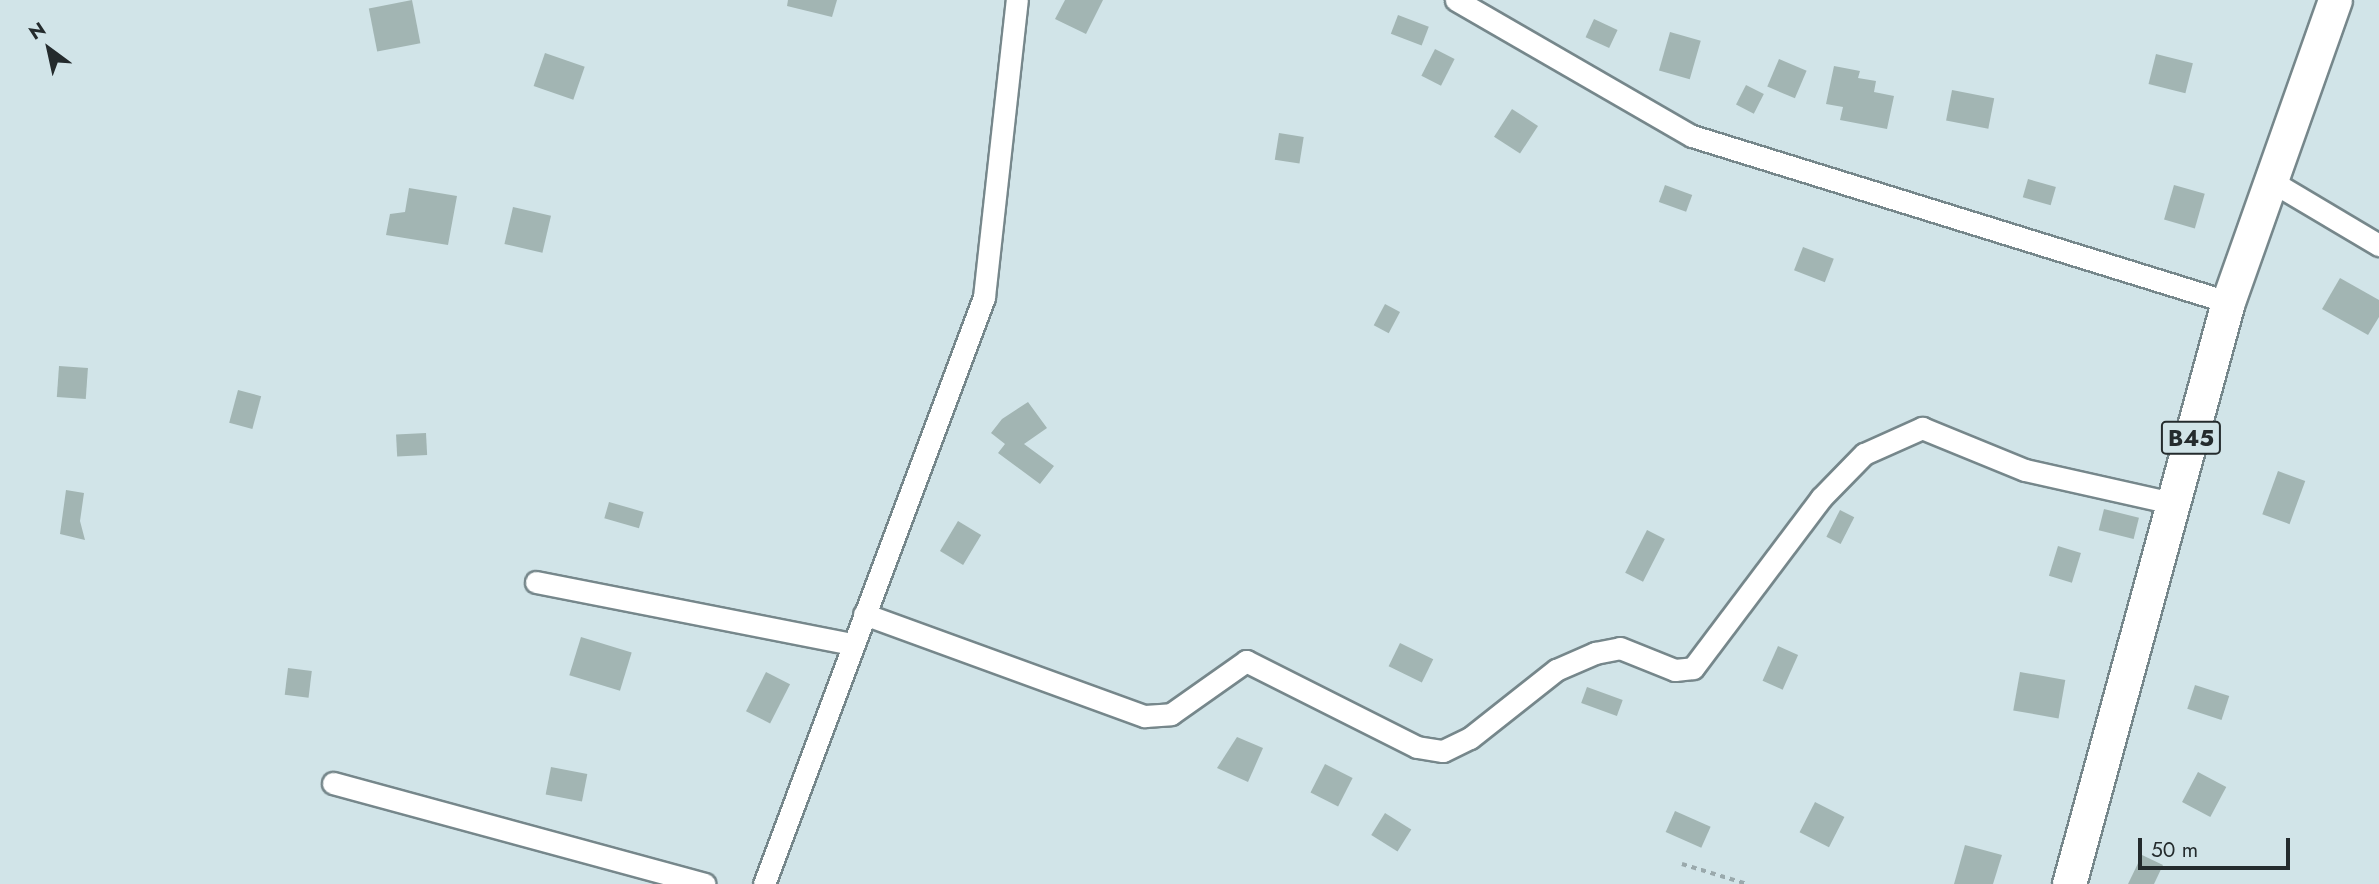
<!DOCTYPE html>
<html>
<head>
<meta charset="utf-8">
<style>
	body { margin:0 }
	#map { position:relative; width:2379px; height:884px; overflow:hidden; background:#d1e4e8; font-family:Jost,sans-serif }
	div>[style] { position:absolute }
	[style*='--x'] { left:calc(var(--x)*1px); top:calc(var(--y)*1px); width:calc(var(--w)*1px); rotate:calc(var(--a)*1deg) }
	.building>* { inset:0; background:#a2b5b3; transform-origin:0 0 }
	.path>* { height:3.5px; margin-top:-1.75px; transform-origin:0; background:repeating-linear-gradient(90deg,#9aa9ac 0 5px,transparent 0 10px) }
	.roads { filter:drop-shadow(2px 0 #76878b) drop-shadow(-2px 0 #76878b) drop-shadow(0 2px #76878b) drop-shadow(0 -2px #76878b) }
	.street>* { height:21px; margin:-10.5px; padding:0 10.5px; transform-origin:10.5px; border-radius:10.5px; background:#fff }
	.primary>* { height:33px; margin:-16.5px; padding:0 16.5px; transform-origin:16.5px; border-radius:16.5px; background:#fff }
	span { translate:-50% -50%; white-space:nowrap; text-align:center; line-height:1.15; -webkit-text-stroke:7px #d1e4e8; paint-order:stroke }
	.shield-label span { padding:2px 5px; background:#d1e4e8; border:2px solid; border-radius:5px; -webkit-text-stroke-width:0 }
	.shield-label { font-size:23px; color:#242b2d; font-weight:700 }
	.north { position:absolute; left:14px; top:14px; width:70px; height:70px; -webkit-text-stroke:5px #d1e4e8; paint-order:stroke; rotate:327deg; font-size:19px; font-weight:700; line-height:28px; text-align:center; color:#242b2d }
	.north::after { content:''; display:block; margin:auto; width:24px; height:32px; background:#242b2d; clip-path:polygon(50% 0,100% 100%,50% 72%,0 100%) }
	.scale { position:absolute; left:2138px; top:838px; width:152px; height:32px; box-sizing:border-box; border:4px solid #242b2d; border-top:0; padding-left:9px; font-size:21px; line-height:24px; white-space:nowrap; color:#242b2d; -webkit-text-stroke:5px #d1e4e8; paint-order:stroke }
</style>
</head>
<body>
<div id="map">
	<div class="building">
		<i style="left:412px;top:0;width:44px;height:44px;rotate:79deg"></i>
		<i style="clip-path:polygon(788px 0,837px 0,832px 17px,787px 6px)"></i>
		<i style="clip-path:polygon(1065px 0,1103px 0,1086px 34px,1055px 19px)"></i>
		<i style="left:1398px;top:15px;width:33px;height:20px;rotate:21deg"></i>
		<i style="left:1594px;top:19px;width:26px;height:20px;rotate:25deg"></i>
		<i style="left:1670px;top:32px;width:32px;height:40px;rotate:16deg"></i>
		<i style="left:1435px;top:49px;width:22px;height:30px;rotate:27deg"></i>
		<i style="left:545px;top:53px;width:42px;height:35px;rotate:19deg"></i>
		<i style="left:2156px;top:54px;width:38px;height:31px;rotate:14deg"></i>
		<i style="left:1779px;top:59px;width:30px;height:30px;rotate:23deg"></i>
		<i style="clip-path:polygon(1834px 66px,1860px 71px,1858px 78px,1876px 81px,1874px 92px,1894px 96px,1887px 129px,1840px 120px,1843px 107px,1826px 104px)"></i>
		<i style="left:1746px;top:85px;width:20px;height:22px;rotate:27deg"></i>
		<i style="left:1952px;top:90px;width:43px;height:31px;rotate:11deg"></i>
		<i style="left:1512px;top:109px;width:31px;height:33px;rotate:33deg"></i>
		<i style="left:1279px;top:133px;width:25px;height:27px;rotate:9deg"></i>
		<i style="left:2028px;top:179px;width:29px;height:19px;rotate:16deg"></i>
		<i style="left:1665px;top:185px;width:29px;height:18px;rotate:20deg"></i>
		<i style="left:2174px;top:185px;width:32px;height:36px;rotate:16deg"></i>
		<i style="clip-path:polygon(409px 188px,457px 196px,448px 245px,386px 235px,390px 214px,405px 212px)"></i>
		<i style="left:513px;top:207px;width:39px;height:38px;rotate:13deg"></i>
		<i style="left:1803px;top:247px;width:33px;height:25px;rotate:21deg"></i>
		<i style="clip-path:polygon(2340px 278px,2379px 300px,2379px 317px,2368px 335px,2322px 309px)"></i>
		<i style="left:1385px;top:304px;width:17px;height:24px;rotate:28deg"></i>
		<i style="left:59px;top:366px;width:29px;height:31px;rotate:4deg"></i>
		<i style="left:238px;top:390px;width:24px;height:34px;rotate:15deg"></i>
		<i style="clip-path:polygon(1028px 402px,1047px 428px,1024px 444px,1054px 466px,1040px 484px,998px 453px,1005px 444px,991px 433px,1002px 419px)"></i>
		<i style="left:426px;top:433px;width:22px;height:30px;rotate:87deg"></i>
		<i style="left:2278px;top:471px;width:29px;height:46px;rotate:20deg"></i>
		<i style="clip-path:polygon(66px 490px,84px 493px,80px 521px,85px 540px,60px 534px)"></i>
		<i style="left:609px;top:502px;width:36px;height:17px;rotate:16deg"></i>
		<i style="left:2104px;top:509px;width:36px;height:22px;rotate:14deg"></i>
		<i style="left:1840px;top:510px;width:16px;height:30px;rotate:27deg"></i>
		<i style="left:958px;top:521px;width:27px;height:35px;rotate:31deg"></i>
		<i style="left:1647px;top:530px;width:20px;height:48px;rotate:27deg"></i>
		<i style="left:2058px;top:546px;width:24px;height:31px;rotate:17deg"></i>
		<i style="left:581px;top:637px;width:53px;height:40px;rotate:17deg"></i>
		<i style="left:1400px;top:643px;width:37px;height:26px;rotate:26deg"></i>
		<i style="left:1778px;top:646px;width:22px;height:38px;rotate:24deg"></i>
		<i style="left:288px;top:668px;width:24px;height:27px;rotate:7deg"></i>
		<i style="left:766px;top:672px;width:27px;height:44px;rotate:27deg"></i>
		<i style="left:2020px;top:672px;width:46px;height:39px;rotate:10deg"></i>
		<i style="left:2195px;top:685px;width:36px;height:25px;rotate:18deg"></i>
		<i style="left:1587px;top:687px;width:38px;height:17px;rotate:20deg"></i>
		<i style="clip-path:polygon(1237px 737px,1263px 748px,1248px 782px,1217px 768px)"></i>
		<i style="left:1325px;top:764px;width:31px;height:32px;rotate:27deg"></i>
		<i style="left:551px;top:767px;width:37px;height:28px;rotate:11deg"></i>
		<i style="left:2198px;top:772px;width:32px;height:34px;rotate:28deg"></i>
		<i style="left:1815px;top:802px;width:33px;height:34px;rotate:27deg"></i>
		<i style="left:1675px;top:811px;width:39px;height:23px;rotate:24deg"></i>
		<i style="left:1385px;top:813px;width:31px;height:26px;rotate:32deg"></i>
		<i style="clip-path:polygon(1965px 845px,2002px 855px,1993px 884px,1954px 884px)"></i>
		<i style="clip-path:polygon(2142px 855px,2163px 865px,2154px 884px,2128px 884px)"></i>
	</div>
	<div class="path">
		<i style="--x:1682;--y:864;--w:68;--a:17.1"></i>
	</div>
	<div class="roads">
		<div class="street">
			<i style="--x:1456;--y:0;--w:272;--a:30"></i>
			<i style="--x:1692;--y:136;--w:561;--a:17.21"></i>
			<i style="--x:2271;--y:181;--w:126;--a:30.7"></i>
			<i style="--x:536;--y:582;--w:323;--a:11.1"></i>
			<i style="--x:864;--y:614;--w:299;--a:20"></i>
			<i style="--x:1145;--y:716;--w:26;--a:-4"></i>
			<i style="--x:1171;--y:714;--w:92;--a:-35.2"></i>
			<i style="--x:1246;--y:661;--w:191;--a:26.7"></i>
			<i style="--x:1417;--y:747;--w:26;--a:9"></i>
			<i style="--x:1443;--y:751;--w:30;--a:-26"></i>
			<i style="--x:1470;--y:738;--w:110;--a:-38.3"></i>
			<i style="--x:1556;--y:670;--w:43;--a:-23.6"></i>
			<i style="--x:1595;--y:653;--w:25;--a:-11"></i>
			<i style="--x:1620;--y:648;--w:59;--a:21.8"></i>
			<i style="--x:1675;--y:670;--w:18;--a:-6"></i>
			<i style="--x:1693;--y:668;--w:213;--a:-53"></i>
			<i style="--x:1821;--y:498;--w:62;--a:-45.7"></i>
			<i style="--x:1864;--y:454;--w:64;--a:-24.1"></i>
			<i style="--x:1922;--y:428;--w:111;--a:22.2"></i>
			<i style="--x:2025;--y:470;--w:152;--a:12.6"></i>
			<i style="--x:333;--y:783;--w:385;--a:15.2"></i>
			<i style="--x:764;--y:884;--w:627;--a:-69.45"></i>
			<i style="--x:984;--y:297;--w:299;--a:-83.7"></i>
		</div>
		<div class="primary">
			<i style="--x:2069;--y:884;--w:603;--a:-74.72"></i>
			<i style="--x:2228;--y:302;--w:320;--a:-70.5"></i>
		</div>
	</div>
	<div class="shield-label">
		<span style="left:2191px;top:438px">B45</span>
	</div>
	<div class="north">N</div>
	<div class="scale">50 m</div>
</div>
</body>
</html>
